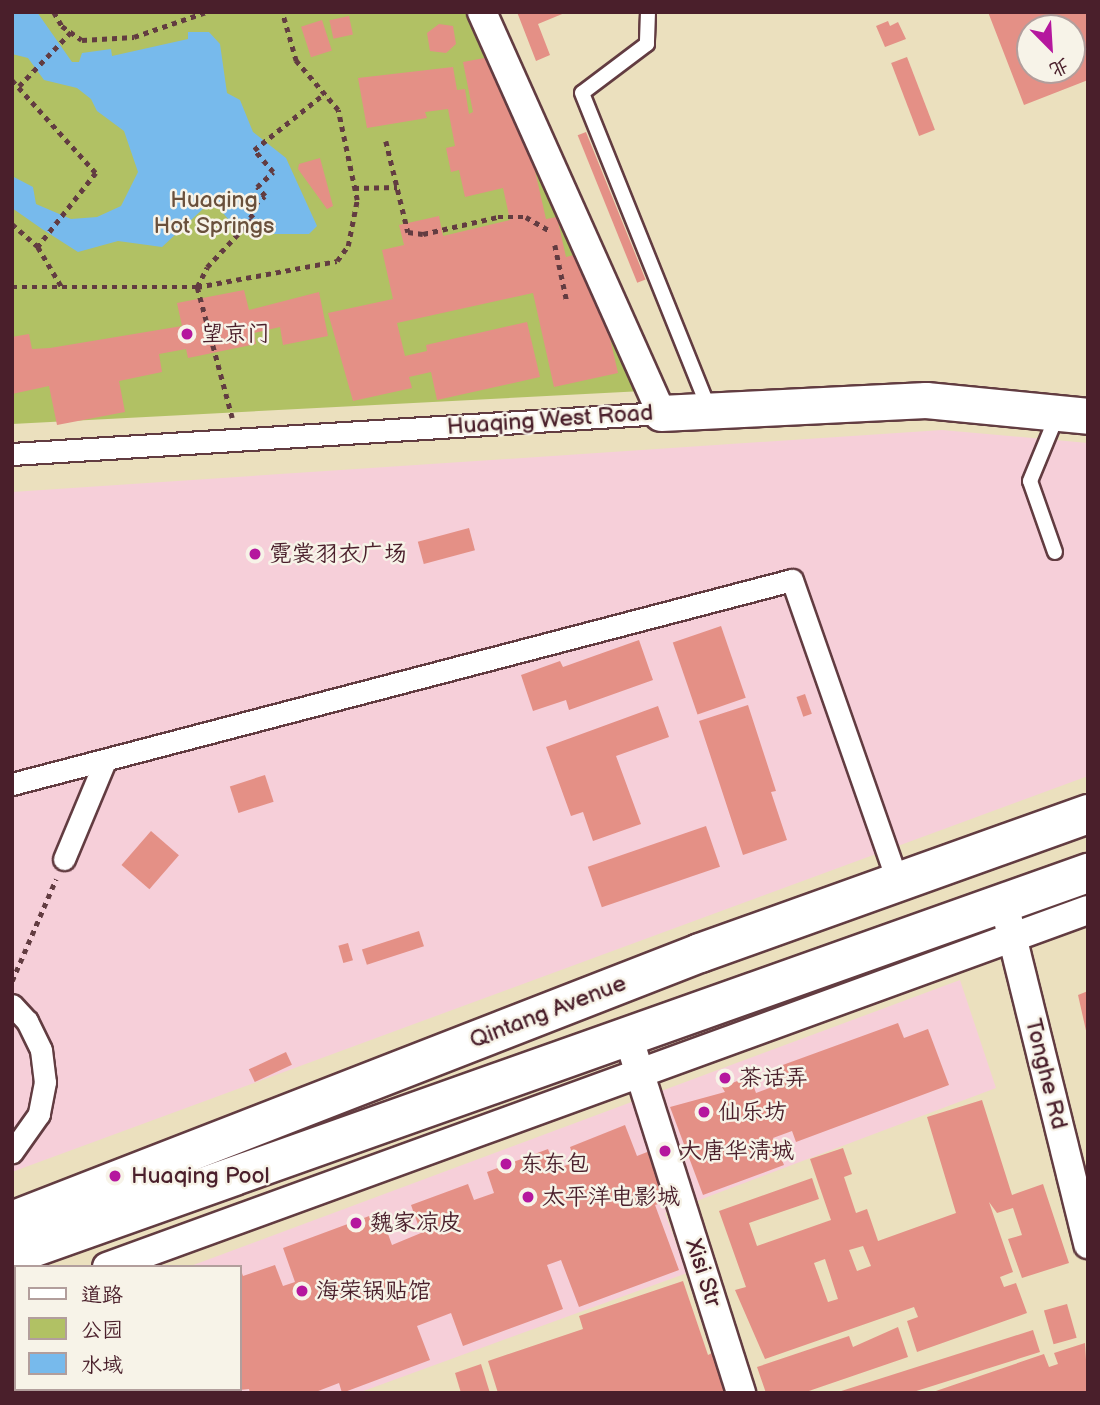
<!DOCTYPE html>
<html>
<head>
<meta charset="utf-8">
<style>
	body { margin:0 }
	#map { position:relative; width:1100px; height:1405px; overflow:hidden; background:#ebe0be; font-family:"Balsamiq Sans","LXGW WenKai TC",sans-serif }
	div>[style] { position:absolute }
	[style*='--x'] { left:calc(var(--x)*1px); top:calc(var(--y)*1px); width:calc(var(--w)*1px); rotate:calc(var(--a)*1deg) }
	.built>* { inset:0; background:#f6cfd9 }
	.green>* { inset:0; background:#b1c164 }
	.water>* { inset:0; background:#77baec }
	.building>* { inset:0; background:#e49086; transform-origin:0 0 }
	.path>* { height:4.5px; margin-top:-2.25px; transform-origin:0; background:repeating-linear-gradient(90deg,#623c41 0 5px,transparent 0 10px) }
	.roads { filter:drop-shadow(2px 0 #623c41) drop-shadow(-2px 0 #623c41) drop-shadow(0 2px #623c41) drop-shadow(0 -2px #623c41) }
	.service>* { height:14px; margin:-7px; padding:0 7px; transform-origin:7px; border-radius:7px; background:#fff }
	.pedestrian>* { height:21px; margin:-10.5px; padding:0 10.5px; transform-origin:10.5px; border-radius:10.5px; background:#fff }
	.minor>* { height:28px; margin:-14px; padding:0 14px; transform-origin:14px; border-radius:14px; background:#fff }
	.tertiary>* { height:35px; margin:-17.5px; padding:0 17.5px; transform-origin:17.5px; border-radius:17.5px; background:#fff }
	.secondary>* { height:38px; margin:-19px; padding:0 19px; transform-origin:19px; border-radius:19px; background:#fff }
	.primary>* { height:38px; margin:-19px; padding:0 19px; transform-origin:19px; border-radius:19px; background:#fff }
	.dots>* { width:19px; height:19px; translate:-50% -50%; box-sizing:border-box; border:4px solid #f7f3e8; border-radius:50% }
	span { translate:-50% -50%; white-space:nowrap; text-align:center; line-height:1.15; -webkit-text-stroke:5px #f7f3e8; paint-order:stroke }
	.park-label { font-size:23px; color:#69503c }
	.poi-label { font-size:23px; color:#4a1f2b }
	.left { translate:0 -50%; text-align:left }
	.street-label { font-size:23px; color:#4a1f2b }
	.frame { position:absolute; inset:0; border:14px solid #4a1f2b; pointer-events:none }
	.legend { position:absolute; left:14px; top:1265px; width:228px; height:126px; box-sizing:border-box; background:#f7f3e8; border:2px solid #b29e9c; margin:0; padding:9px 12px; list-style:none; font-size:21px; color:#4a1f2b }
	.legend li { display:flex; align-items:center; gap:14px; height:35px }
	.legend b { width:35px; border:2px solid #b29e9c }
	.north { position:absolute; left:1016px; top:14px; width:70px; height:70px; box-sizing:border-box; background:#f7f3e8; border:2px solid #b29e9c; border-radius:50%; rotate:156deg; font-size:19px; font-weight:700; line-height:28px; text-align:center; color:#4a1f2b }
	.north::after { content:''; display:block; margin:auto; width:24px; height:32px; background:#b5179e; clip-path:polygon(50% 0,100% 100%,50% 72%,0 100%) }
</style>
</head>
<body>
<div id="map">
	<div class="built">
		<i style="clip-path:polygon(942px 430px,1088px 443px,1088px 776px,12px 1172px,12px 492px)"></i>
		<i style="clip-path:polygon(960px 980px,996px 1088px,665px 1213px,687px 1273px,358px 1393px,198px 1393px,196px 1389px,240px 1389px,240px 1267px,188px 1267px)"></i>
	</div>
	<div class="green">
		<i style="clip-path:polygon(12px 12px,475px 12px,643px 391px,12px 424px)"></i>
	</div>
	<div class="water">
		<i style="clip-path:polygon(12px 12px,37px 12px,72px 62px,79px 62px,82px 53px,111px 49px,112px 56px,188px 39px,188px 32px,209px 32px,220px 44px,227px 93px,240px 100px,253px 132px,286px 158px,317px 226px,309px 234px,257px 234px,228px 219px,218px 207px,204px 208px,162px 247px,118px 241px,78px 252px,42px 229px,12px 208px,12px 176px,33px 187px,36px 204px,71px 219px,97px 217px,121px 206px,138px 172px,124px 131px,97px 111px,91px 99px,77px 88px,44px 80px,28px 58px,12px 54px)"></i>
	</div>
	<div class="building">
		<i style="clip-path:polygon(517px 12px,567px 12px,538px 24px,550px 55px,536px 61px)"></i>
		<i style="clip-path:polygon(evenodd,988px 12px,1088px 12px,1088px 80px,1024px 105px,988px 12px,1030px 28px,1072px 28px,1072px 70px,1030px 70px,1030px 28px)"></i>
		<i style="left:349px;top:16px;width:19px;height:20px;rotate:78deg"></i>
		<i style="left:322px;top:20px;width:32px;height:22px;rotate:72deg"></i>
		<i style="clip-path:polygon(888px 21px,890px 26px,898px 22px,906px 39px,885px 47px,876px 26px)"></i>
		<i style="clip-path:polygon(439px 24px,453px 26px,456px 44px,446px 53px,430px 51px,427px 33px)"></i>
		<i style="clip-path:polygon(495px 56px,521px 109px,546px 219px,557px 217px,566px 257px,590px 251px,618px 373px,554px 387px,533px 293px,397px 323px,405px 356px,427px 351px,426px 345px,527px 322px,540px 377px,437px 400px,431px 372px,409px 377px,412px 388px,353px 401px,328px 313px,393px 299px,382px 250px,404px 245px,399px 225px,439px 216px,443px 236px,510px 220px,503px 188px,465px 197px,459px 170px,451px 172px,446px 148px,455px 146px,448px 109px,425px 112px,427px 118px,367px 128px,358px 78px,453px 67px,457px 90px,465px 89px,469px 114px,473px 112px,463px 62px)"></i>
		<i style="left:907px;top:57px;width:78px;height:17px;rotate:69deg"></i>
		<i style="left:586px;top:132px;width:159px;height:9px;rotate:68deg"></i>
		<i style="clip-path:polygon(320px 158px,333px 206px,327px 209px,298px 169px,299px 164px)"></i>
		<i style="clip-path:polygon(244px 290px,249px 310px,319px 292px,328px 336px,283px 345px,280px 327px,254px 333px,256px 344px,188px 358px,186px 349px,159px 354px,162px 372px,119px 381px,125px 412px,57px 425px,49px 386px,12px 394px,12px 337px,29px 334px,32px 349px,50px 348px,182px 326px,177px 303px)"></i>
		<i style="left:469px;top:528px;width:23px;height:53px;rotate:75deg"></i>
		<i style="left:721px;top:626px;width:76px;height:51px;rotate:71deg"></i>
		<i style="clip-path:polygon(639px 640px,653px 680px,569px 710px,566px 700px,533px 711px,521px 675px,560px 661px,563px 667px)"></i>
		<i style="left:805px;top:694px;width:21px;height:9px;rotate:71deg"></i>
		<i style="clip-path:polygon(748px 705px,776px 791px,771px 792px,787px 840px,743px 855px,699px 721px)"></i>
		<i style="clip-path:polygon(658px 706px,669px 737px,616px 756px,641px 824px,593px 841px,583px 812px,571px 816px,546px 747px)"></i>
		<i style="left:265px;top:775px;width:28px;height:37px;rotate:72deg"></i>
		<i style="left:706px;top:826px;width:43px;height:125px;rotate:71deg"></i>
		<i style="left:151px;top:831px;width:37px;height:45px;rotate:41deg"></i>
		<i style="left:419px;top:931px;width:16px;height:60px;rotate:72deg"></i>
		<i style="left:348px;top:943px;width:18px;height:10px;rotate:74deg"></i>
		<i style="clip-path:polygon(1088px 991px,1088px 1035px,1087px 1035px,1078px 995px)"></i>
		<i style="clip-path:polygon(898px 1023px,904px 1038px,928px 1029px,949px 1085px,796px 1142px,792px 1131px,773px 1138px,784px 1165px,703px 1195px,670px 1107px,725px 1092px,722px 1087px,750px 1076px,756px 1093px,775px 1086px,769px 1070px)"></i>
		<i style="left:286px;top:1052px;width:14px;height:41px;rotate:65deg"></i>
		<i style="clip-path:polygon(evenodd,982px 1100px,1012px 1195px,1043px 1184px,1069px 1263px,1022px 1278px,1008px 1239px,1022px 1235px,1013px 1208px,997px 1213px,989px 1202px,1013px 1272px,1000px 1277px,1004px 1287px,1016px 1283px,1027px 1313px,917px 1352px,907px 1321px,918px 1317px,914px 1307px,765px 1359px,735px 1290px,746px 1287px,719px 1211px,812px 1178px,819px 1199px,749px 1223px,757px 1246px,831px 1220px,810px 1159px,843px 1148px,852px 1174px,844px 1177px,856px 1213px,867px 1209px,878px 1241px,956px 1213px,927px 1117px,982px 1100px,863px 1246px,871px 1266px,857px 1271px,849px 1250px,863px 1246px,982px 1100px,825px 1259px,838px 1299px,828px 1302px,814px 1263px,825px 1259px)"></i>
		<i style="clip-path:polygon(625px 1125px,637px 1156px,660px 1147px,679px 1197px,655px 1205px,679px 1270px,579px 1307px,561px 1260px,547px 1265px,563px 1309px,463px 1346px,451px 1313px,417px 1326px,430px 1360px,342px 1393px,339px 1383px,313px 1393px,250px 1393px,249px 1389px,211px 1393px,209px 1389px,240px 1389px,240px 1267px,243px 1276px,275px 1265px,283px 1286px,295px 1282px,283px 1248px,380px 1212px,392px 1245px,421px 1233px,411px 1205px,468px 1184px,474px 1200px,494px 1193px,487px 1172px,548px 1149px,556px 1169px,575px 1162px,570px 1147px)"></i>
		<i style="clip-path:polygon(683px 1281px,708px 1355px,714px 1352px,728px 1393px,498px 1393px,488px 1361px,583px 1329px,579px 1316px)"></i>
		<i style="left:1067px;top:1304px;width:35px;height:24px;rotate:74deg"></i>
		<i style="clip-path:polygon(898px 1327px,908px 1357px,803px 1393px,766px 1393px,757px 1367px,849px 1336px,853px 1347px)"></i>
		<i style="clip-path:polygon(1033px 1330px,1040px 1352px,910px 1393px,835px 1393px)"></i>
		<i style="clip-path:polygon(1085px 1343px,1088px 1393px,930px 1393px,1044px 1354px,1049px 1367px,1058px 1364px,1054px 1353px)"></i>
		<i style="clip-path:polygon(481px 1364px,490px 1393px,461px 1393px,455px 1373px)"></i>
	</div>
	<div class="path">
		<i style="--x:54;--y:12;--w:16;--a:60"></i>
		<i style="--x:62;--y:26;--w:24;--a:35"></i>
		<i style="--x:82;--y:40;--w:52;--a:-3.3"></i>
		<i style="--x:134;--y:37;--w:76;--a:-19.1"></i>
		<i style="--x:12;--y:80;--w:125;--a:47.9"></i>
		<i style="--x:96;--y:173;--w:94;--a:128.1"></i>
		<i style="--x:19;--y:86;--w:75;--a:-46.1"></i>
		<i style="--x:386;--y:141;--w:94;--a:76.4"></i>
		<i style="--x:408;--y:232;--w:15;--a:8"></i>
		<i style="--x:423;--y:234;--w:77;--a:-12.8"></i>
		<i style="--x:498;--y:217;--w:28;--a:0"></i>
		<i style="--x:526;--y:217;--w:28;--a:30"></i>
		<i style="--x:354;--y:188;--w:43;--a:-1.3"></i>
		<i style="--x:12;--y:224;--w:35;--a:41"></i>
		<i style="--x:38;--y:247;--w:49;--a:59.2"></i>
		<i style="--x:555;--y:245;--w:58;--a:78.1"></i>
		<i style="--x:12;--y:287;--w:185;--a:0"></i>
		<i style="--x:197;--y:287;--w:142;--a:-10.5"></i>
		<i style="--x:337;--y:261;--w:19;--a:-54"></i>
		<i style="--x:348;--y:246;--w:47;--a:-78.9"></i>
		<i style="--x:357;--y:200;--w:92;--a:-101.9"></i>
		<i style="--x:338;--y:110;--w:65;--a:-130.6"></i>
		<i style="--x:296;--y:61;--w:51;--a:-105.9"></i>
		<i style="--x:232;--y:418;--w:136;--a:-105"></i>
		<i style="--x:197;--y:287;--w:22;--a:-63"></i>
		<i style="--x:207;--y:267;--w:67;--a:-46.8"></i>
		<i style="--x:253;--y:218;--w:9;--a:-131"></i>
		<i style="--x:247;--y:211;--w:23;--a:-40"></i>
		<i style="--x:265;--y:196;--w:12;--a:-132"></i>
		<i style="--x:257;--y:187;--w:22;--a:-43"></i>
		<i style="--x:273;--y:172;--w:29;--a:-131"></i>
		<i style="--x:254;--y:150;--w:90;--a:-38.7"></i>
		<i style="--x:12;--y:981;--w:111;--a:-66.7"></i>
	</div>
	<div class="roads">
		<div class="service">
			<i style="--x:648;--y:12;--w:32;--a:92"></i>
			<i style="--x:647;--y:44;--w:81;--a:143"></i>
			<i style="--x:582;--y:93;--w:341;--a:68.1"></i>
			<i style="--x:1055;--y:552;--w:75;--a:-109.4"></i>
			<i style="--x:1030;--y:481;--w:74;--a:-67.6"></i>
		</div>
		<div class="pedestrian">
			<i style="--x:12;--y:454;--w:650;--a:-3.61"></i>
			<i style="--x:12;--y:784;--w:806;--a:-14.66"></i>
			<i style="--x:792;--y:580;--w:320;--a:70.7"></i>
			<i style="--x:64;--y:859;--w:106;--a:-67.3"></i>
			<i style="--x:12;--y:1005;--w:22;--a:47"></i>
			<i style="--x:27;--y:1021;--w:32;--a:64"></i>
			<i style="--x:41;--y:1050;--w:32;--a:83"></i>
			<i style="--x:45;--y:1082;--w:33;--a:101"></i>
			<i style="--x:39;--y:1114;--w:47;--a:125.4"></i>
		</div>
		<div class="minor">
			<i style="--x:482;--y:12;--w:439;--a:65.9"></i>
			<i style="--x:1008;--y:920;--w:334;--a:76.1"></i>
			<i style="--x:627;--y:1033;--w:378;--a:72.4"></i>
			<i style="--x:107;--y:1267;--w:1044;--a:-20"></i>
			<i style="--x:12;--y:1301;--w:4;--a:-27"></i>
		</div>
		<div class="tertiary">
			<i style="--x:661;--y:413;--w:265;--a:-2.8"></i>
			<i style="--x:926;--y:400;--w:163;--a:5.6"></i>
		</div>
		<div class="secondary">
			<i style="--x:72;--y:1389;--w:4;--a:76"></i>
		</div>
		<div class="primary">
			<i style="--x:12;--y:1221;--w:738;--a:-21.28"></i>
			<i style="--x:700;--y:953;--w:412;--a:-19.7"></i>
			<i style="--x:12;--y:1255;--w:1142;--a:-19.55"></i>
		</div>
	</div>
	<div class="dots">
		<i style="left:187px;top:334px;background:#b5179e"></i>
		<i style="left:255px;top:554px;background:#b5179e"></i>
		<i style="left:725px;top:1078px;background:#b5179e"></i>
		<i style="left:704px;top:1112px;background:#b5179e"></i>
		<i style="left:665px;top:1151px;background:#b5179e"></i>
		<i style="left:506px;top:1164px;background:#b5179e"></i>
		<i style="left:115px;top:1176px;background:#b5179e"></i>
		<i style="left:528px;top:1197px;background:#b5179e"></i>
		<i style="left:356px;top:1223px;background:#b5179e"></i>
		<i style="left:302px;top:1291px;background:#b5179e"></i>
	</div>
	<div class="park-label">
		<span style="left:214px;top:213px">Huaqing<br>Hot Springs</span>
	</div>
	<div class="poi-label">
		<span class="left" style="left:201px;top:334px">望京门</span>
		<span class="left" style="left:269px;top:554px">霓裳羽衣广场</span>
		<span class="left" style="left:739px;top:1078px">茶话弄</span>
		<span class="left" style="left:718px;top:1112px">仙乐坊</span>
		<span class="left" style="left:679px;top:1151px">大唐华清城</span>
		<span class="left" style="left:520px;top:1164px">东东包</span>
		<span class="left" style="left:131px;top:1176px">Huaqing Pool</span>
		<span class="left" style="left:542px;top:1197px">太平洋电影城</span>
		<span class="left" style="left:370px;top:1223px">魏家凉皮</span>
		<span class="left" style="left:316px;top:1291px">海荣锅贴馆</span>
	</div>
	<div class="street-label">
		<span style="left:550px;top:420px;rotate:-4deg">Huaqing West Road</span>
		<span style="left:548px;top:1012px;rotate:-21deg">Qintang Avenue</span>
		<span style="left:1046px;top:1074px;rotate:76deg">Tonghe Rd</span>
		<span style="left:703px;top:1273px;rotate:72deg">Xisi Str</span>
	</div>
	<div class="frame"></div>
	<ul class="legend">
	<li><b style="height:9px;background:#fff"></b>道路</li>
	<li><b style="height:19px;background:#b1c164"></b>公园</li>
	<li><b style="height:19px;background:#77baec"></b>水域</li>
	</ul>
	<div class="north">北</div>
</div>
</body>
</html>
